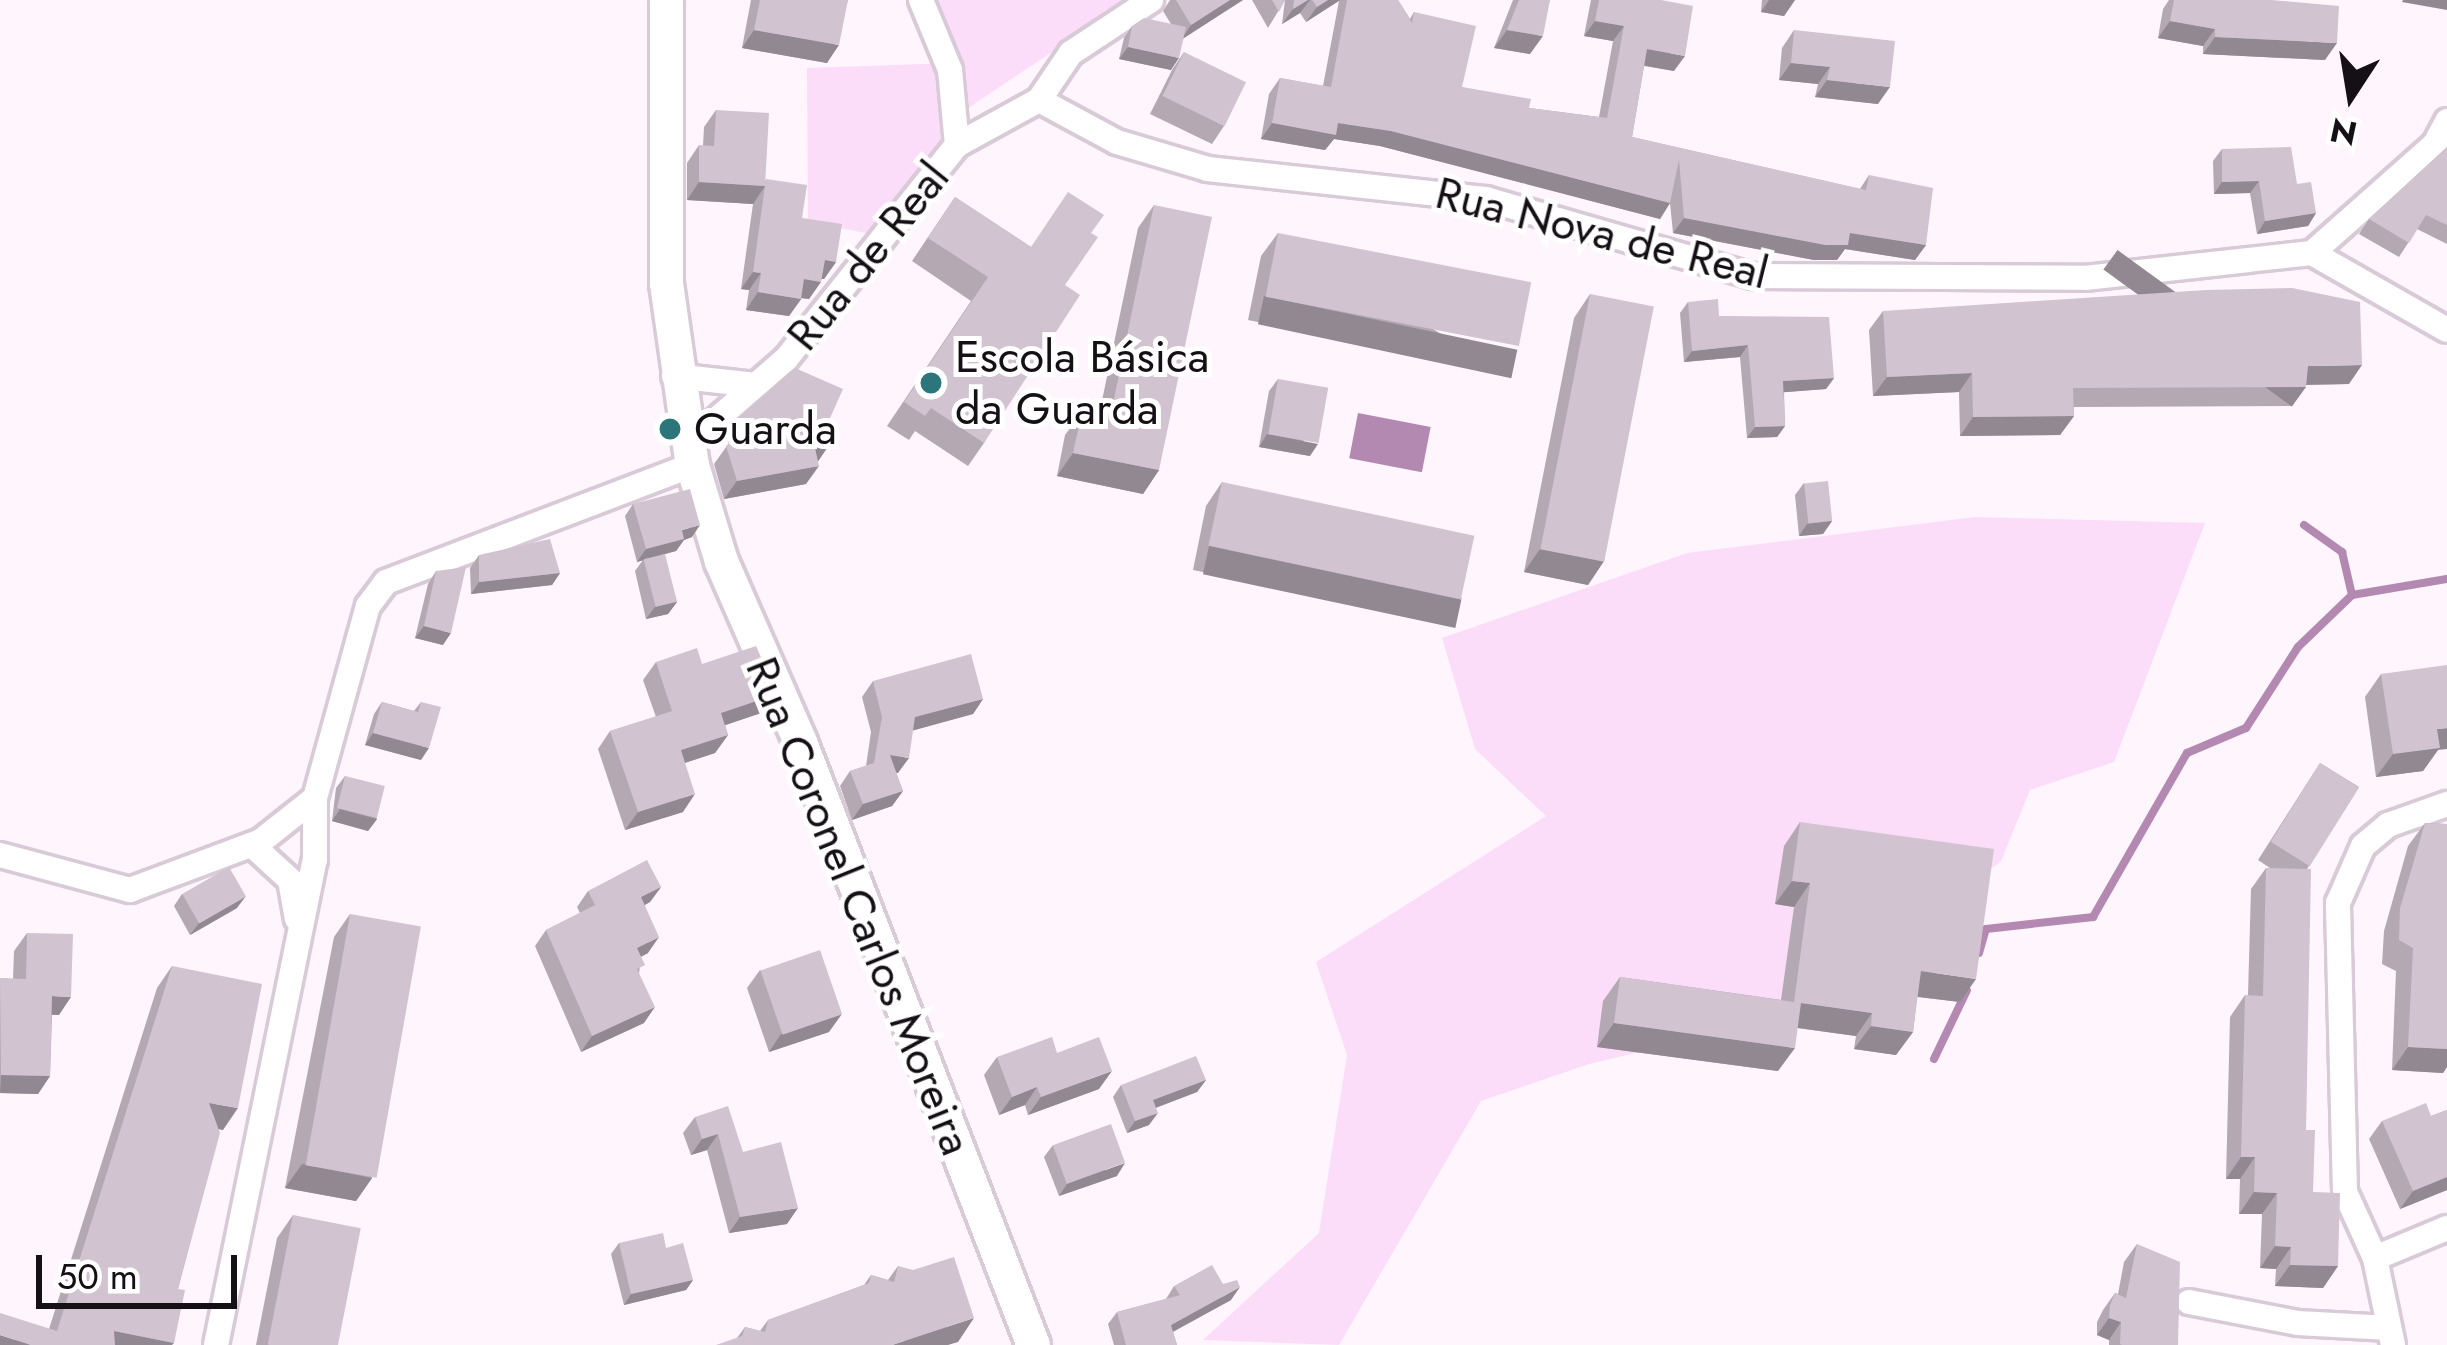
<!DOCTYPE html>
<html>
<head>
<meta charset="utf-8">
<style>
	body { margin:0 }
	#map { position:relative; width:2447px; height:1345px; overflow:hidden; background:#fef5fd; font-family:Jost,sans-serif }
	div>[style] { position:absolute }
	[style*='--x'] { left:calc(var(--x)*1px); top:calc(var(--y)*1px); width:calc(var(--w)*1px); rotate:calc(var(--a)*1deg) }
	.green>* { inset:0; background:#fbdcf9 }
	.water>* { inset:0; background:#b389b2; transform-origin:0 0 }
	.stream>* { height:8px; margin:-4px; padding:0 4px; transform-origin:4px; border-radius:4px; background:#b389b2 }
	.roads { filter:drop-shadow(3px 0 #d9cad8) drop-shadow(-3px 0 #d9cad8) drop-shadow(0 3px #d9cad8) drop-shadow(0 -3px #d9cad8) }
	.minor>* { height:24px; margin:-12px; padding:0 12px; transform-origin:12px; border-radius:12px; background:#fff }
	.secondary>* { height:33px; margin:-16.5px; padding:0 16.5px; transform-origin:16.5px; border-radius:16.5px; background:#fff }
	.wall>* { inset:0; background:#b4a8b3 }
	.shaded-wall>* { inset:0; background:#928892; transform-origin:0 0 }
	.building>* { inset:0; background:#d1c3d0; transform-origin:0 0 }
	.dots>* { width:33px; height:33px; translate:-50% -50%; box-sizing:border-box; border:6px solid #fff; border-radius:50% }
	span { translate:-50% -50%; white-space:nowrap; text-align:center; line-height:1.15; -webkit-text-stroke:10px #fff; paint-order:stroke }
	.street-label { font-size:45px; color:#151015 }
	.poi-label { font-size:45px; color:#151015 }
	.left { translate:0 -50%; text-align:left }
	.north { position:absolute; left:2291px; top:36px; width:120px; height:120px; -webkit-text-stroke:9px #fff; paint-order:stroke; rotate:192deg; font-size:33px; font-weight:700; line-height:48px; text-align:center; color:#151015 }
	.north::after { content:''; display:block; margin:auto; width:42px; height:54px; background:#151015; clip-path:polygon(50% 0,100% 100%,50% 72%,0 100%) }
	.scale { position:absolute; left:36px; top:1255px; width:201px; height:54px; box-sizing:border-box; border:6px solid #151015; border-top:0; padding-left:15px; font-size:36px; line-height:42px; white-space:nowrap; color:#151015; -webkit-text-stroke:9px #fff; paint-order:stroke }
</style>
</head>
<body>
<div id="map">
	<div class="green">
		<i style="clip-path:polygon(933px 0,1130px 0,971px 106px,877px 235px,808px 222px,807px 68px,954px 63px)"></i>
		<i style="clip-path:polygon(1975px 517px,2205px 523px,2114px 762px,2030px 790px,2001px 861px,1810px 1012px,1589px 1064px,1481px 1101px,1339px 1345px,1203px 1340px,1319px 1233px,1347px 1055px,1316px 962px,1546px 816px,1475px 749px,1442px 638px,1687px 553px)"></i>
	</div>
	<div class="water">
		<i style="left:1358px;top:413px;width:74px;height:46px;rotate:11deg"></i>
	</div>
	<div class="stream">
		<i style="--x:2304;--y:525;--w:47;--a:35.4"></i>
		<i style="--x:2342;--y:552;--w:44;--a:76.9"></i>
		<i style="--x:2352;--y:595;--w:96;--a:-9.6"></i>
		<i style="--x:1979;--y:953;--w:25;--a:-74"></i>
		<i style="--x:1986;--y:929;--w:108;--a:-6.4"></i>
		<i style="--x:2093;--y:917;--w:189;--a:-60.2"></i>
		<i style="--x:2187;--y:753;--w:64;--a:-23"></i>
		<i style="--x:2246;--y:728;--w:96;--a:-57.3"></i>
		<i style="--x:2298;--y:647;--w:75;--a:-43.9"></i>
		<i style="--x:1934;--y:1059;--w:76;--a:-64.4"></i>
	</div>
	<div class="roads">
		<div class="minor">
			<i style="--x:921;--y:0;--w:76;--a:67.5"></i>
			<i style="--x:950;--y:70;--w:75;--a:84.7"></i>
			<i style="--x:1039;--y:100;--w:89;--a:28.3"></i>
			<i style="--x:1117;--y:142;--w:95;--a:16.5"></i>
			<i style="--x:1208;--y:169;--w:280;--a:6.2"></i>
			<i style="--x:1486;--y:199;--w:278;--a:16.1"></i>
			<i style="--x:1753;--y:276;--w:332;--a:0.3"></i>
			<i style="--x:2085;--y:278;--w:228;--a:-6.3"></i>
			<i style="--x:2312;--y:253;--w:155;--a:29.7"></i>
			<i style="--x:2312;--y:253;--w:164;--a:-41.5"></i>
			<i style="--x:2435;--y:144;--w:26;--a:-62"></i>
			<i style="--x:674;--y:376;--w:82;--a:6.3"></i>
			<i style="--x:687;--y:445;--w:131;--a:-41"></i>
			<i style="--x:786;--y:359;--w:274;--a:-51.4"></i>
			<i style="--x:957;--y:145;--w:94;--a:-28.8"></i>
			<i style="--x:1039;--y:100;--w:57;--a:-55.8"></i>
			<i style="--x:1071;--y:53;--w:96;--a:-33.5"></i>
			<i style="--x:252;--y:845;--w:52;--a:42.6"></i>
			<i style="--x:290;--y:880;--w:39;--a:80"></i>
			<i style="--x:0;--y:855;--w:135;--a:15.1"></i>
			<i style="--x:130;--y:890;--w:140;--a:-20.5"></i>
			<i style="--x:261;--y:841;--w:69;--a:-38.5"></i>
			<i style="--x:315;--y:798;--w:199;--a:-74.6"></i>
			<i style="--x:368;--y:606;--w:30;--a:-53"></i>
			<i style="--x:386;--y:582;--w:328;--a:-20.9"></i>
			<i style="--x:2375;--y:1258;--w:78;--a:-22.6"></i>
			<i style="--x:2189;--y:1302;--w:111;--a:10.9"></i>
			<i style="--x:2298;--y:1323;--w:91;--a:3.1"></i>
			<i style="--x:216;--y:1345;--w:495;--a:-78.5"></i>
			<i style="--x:315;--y:860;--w:62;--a:-90"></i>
			<i style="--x:2393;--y:1345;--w:89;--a:-101.7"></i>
			<i style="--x:2375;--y:1258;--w:72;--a:-114.4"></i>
			<i style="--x:2345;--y:1192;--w:289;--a:-91.4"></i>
			<i style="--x:2338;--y:903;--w:62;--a:-66.3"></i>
			<i style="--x:2363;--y:846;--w:33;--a:-40"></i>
			<i style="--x:2388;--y:825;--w:63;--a:-19.6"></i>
		</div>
		<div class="secondary">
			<i style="--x:666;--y:0;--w:283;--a:90"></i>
			<i style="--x:666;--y:283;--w:184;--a:81.9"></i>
			<i style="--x:692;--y:465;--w:100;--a:73.2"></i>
			<i style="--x:721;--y:561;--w:197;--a:66.4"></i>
			<i style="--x:800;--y:742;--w:646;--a:68.87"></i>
		</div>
	</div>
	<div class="wall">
		<i style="clip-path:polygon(751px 0,848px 0,827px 63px,742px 48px)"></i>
		<i style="clip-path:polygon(1170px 0,1243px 0,1183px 38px,1171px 70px,1119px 59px,1124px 38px,1132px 26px,1171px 24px,1163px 11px)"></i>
		<i style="clip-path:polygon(1252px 0,1398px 0,1410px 19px,1414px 12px,1462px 87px,1529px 108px,1599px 117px,1613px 41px,1584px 36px,1591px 0,1661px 0,1674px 71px,1644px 66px,1632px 137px,1860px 189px,1869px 175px,1926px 245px,1915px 260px,1845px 249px,1837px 260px,1814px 260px,1673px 233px,1670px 203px,1660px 219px,1380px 146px,1334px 139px,1325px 150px,1261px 139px,1269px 94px,1280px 78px,1323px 86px,1339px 1px,1306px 22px,1300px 13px,1282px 24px,1285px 0,1268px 28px)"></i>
		<i style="clip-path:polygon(1513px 0,1550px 0,1530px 54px,1494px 48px)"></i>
		<i style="clip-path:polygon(1762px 0,1795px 0,1784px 16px,1761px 12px)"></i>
		<i style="clip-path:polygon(2169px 0,2271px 0,2325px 60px,2203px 54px,2203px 46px,2158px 38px,2163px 9px)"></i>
		<i style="clip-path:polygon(1794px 30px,1878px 104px,1815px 97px,1818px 84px,1779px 80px,1782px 48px)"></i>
		<i style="clip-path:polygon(1184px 52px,1224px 126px,1212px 144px,1150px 114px,1172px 70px)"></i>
		<i style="clip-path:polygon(716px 110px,765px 180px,802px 218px,836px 262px,824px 279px,822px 279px,809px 299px,802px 298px,789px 316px,746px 310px,749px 290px,741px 289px,753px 204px,687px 200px,687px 163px,699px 145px,703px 146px,704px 127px)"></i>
		<i style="clip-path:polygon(2447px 147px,2447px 244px,2417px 229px,2399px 257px,2359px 234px,2369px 219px)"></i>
		<i style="clip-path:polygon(2222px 149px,2297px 184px,2316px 213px,2308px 226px,2257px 234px,2250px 193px,2214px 194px,2213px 161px)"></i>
		<i style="clip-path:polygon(955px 197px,1031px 247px,1091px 233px,984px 443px,968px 466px,915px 431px,909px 440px,887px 426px,971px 301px,912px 261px)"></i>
		<i style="clip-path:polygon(1154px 205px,1159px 470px,1143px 494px,1057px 476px,1065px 435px,1082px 412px,1099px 415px,1138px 228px)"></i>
		<i style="clip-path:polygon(1278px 233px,1501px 371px,1248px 320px,1261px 256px)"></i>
		<i style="clip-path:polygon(1590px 294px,1604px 561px,1588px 585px,1524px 572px,1574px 318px)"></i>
		<i style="clip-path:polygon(1688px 302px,1719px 316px,1834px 378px,1826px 389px,1784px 392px,1785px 426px,1777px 437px,1747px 438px,1740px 357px,1684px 362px,1680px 313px)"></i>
		<i style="clip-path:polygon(1883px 311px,2349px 384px,2306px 385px,2292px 406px,2074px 407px,2074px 416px,2060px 435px,1960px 436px,1959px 392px,1873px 396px,1869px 330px)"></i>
		<i style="clip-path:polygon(1278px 379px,1310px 456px,1259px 447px,1269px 391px)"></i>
		<i style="clip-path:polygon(737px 419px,826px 427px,829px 445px,818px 461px,806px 484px,724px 499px,714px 464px,729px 443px,724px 437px)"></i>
		<i style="clip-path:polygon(1222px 482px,1462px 598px,1446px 621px,1193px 570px,1206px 506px)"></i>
		<i style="clip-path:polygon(1804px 483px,1832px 521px,1823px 534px,1799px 536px,1795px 495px)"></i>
		<i style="clip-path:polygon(633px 504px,692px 537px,684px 540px,676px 551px,663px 554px,677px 602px,668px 614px,646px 619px,635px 571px,643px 560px,637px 562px,625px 516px)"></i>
		<i style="clip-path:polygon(479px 555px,560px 573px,552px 585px,471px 594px,470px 568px)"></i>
		<i style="clip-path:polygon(436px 571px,443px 645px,415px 638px,428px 584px)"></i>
		<i style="clip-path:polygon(656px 662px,702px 664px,777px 694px,764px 712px,725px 725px,728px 735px,715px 753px,685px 763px,683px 812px,625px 830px,598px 749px,610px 731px,656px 717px,643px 680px)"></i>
		<i style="clip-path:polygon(2381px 674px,2438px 750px,2423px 771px,2376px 777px,2365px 697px)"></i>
		<i style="clip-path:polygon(873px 681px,983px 699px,973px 714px,913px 730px,898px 773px,896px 773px,903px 791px,892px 806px,852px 820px,840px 786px,850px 771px,866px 766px,871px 732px,862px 697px)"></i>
		<i style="clip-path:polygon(382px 702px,414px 711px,421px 702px,421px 760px,365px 745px,374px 714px)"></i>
		<i style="clip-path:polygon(2320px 763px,2359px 787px,2307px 869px,2306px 1130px,2313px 1192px,2338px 1266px,2323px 1288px,2275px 1286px,2276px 1269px,2260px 1268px,2262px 1214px,2239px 1214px,2240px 1179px,2226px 1179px,2230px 1017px,2245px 995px,2248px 995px,2251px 889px,2266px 868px,2270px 868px,2258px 860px)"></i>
		<i style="clip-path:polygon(345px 776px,377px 819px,368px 831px,332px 821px,336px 788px)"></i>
		<i style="clip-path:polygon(1800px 822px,1960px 1002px,1917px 997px,1913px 1032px,1896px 1055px,1854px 1049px,1856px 1036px,1797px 1028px,1778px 1071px,1597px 1047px,1603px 1001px,1620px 977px,1781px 1000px,1794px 907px,1775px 904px,1784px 846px)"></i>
		<i style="clip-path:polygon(2425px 823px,2447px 824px,2447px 1067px,2443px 1073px,2392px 1070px,2396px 971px,2382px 964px,2384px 931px,2408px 846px)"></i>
		<i style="clip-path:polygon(661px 887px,650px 902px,645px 905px,648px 953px,641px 957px,639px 974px,644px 1023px,581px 1052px,535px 946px,546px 930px,580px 913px,577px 907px,588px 891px)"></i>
		<i style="clip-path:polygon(182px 894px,237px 908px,190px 935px,174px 906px)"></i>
		<i style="clip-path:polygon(350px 914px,372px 1178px,356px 1201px,285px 1188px,334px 937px)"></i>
		<i style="clip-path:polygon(27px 933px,59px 1015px,52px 1015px,50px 1076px,38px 1094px,0 1093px,0 978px,13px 979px,14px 951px)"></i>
		<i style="clip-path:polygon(172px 966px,223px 1130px,219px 1129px,178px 1289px,174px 1343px,0 1345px,49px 1329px,157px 988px)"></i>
		<i style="clip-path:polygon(760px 970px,829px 1032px,769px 1052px,747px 988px)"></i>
		<i style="clip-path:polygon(1057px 1053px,1099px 1089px,1028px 1115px,1025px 1105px,999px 1115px,984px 1075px,997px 1057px)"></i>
		<i style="clip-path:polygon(1206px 1080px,1197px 1092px,1156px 1108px,1149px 1125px,1127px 1133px,1113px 1097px,1121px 1085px)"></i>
		<i style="clip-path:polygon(2447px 1110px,2447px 1190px,2400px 1209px,2369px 1139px,2382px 1121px,2431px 1116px)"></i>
		<i style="clip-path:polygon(695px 1117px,743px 1152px,787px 1224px,729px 1233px,707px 1150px,691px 1155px,683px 1133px)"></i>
		<i style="clip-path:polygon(1053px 1145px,1117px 1176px,1059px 1196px,1044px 1157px)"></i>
		<i style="clip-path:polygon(293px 1215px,337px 1345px,256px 1345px,277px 1238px)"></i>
		<i style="clip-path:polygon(619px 1243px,666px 1248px,693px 1280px,686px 1290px,624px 1305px,611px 1254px)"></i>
		<i style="clip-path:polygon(2137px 1244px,2178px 1345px,2109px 1345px,2109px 1340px,2097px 1335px,2097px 1322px,2103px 1310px,2115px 1293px,2118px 1294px,2124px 1262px)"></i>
		<i style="clip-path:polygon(898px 1266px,958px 1342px,737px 1338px,745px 1327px,760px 1331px,768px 1320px,864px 1285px,871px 1275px,888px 1280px)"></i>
		<i style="clip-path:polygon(1174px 1286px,1231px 1300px,1173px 1332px,1177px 1345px,1114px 1345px,1108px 1324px,1117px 1312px,1166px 1299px)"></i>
	</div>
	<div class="shaded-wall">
		<i style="clip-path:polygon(1230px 0,1243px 0,1181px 40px,1191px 25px)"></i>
		<i style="clip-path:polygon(1308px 0,1310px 0,1300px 13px,1282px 24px,1293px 9px)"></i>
		<i style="clip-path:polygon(1328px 0,1340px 0,1306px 22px,1317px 7px)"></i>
		<i style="clip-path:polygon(1769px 0,1795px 0,1784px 16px,1761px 12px)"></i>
		<i style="clip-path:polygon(2403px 0,2447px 0,2447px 10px,2402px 2px)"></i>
		<i style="clip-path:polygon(1595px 21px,1624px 26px,1613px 41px,1584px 36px)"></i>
		<i style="clip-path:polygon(2170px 21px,2215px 29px,2203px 46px,2158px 38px)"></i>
		<i style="clip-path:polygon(754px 30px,839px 45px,827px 63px,742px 48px)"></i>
		<i style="clip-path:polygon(1507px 30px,1543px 36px,1530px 54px,1494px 48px)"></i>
		<i style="clip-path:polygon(2215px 37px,2337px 43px,2325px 60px,2203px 54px)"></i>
		<i style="clip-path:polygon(1128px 47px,1179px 58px,1171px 70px,1119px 59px)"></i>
		<i style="clip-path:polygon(1647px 49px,1685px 56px,1674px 71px,1636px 64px)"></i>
		<i style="clip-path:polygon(1791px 63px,1830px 67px,1818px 84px,1779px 80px)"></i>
		<i style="clip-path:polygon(1827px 80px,1890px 87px,1878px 104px,1815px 97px)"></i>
		<i style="clip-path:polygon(1272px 123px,1338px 123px,1391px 131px,1670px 203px,1660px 219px,1380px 146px,1334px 139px,1325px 150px,1261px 139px)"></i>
		<i style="clip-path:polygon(2259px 181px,2250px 193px,2214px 194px,2222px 182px)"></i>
		<i style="clip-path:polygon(699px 182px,765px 186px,753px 204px,687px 200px)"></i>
		<i style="clip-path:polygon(2316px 213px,2308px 226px,2257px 234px,2265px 221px)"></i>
		<i style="clip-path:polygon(1684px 218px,1850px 233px,1926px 245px,1915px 260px,1845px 249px,1837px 260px,1814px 260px,1673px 233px)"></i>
		<i style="clip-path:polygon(825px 260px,836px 262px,824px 279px,812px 278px)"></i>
		<i style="clip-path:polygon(753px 272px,761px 273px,749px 290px,741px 289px)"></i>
		<i style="clip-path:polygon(804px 279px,821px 282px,809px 299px,792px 297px)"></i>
		<i style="clip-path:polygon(758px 292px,801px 299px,789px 316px,746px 310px)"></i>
		<i style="left:1264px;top:296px;width:259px;height:29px;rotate:12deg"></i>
		<i style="clip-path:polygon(1748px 345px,1740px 357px,1684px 362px,1692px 351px)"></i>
		<i style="clip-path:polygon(2362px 365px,2349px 384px,2294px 385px,2308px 366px)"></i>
		<i style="clip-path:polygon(1972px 373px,1959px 392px,1873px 396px,1887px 377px)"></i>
		<i style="clip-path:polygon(1834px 378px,1826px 389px,1775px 393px,1783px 381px)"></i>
		<i style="left:2306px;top:387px;width:24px;height:233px;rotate:126deg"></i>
		<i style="clip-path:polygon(2074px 416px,2060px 435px,1960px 436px,1973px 417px)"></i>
		<i style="clip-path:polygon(1785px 426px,1777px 437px,1747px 438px,1755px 427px)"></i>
		<i style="clip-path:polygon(1267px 434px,1318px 444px,1310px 456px,1259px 447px)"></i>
		<i style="clip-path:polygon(829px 445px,817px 463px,815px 448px)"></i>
		<i style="clip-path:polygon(1073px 453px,1159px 470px,1143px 494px,1057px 476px)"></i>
		<i style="clip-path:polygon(819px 466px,806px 484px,724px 499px,737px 481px)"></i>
		<i style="clip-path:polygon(1832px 521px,1823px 534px,1799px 536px,1807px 524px)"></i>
		<i style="clip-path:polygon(700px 525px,692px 537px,684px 540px,676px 551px,637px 562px,646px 549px,682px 530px)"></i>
		<i style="left:1209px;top:546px;width:258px;height:29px;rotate:12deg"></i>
		<i style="clip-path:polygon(1540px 549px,1604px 561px,1588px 585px,1524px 572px)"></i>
		<i style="clip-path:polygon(560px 573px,552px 585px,471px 594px,479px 582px)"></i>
		<i style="clip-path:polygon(677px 602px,668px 614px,646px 619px,655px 607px)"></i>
		<i style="clip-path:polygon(424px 626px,451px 633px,443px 645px,415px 638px)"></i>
		<i style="clip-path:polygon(777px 694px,764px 712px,708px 731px,721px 713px)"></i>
		<i style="clip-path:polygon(983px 699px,973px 714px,904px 733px,915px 717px)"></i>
		<i style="clip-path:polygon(2447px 728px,2447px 749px,2438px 750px,2423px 771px,2376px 777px,2393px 754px,2437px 729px)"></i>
		<i style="clip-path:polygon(373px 733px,429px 748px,421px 760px,365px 745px)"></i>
		<i style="clip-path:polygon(728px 735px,715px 753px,669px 768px,681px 750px)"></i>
		<i style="clip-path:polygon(890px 755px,909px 758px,898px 773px,879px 770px)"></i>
		<i style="clip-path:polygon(903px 791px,892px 806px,852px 820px,863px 804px)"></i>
		<i style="clip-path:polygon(695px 794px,683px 812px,625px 830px,638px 812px)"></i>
		<i style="clip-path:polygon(340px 809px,377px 819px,368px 831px,332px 821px)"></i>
		<i style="clip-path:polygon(1792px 881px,1810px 883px,1794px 907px,1775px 904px)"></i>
		<i style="clip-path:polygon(661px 887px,650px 902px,630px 913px,641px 897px)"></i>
		<i style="clip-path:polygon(246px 896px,237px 908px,190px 935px,199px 923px)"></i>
		<i style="clip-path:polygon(659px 937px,648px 953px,626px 964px,637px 948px)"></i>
		<i style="clip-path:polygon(1921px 971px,1976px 979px,1960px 1002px,1904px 995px)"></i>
		<i style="clip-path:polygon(52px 996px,71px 997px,59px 1015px,40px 1014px)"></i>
		<i style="clip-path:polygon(1801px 1003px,1872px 1013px,1856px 1036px,1784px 1026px)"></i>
		<i style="clip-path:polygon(655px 1007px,644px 1023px,581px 1052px,592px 1036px)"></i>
		<i style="clip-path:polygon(842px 1014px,829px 1032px,769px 1052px,781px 1034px)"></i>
		<i style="clip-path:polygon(1614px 1023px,1795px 1048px,1778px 1071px,1597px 1047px)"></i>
		<i style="clip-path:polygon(1871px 1026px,1913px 1032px,1896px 1055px,1854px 1049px)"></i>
		<i style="clip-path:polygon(2408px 1047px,2447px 1049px,2447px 1067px,2443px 1073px,2392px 1070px)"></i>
		<i style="clip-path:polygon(1112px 1071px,1099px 1089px,1028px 1115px,1041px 1097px)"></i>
		<i style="clip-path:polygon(1px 1075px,50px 1076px,38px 1094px,0 1093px)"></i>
		<i style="clip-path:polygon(1206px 1080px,1197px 1092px,1144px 1112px,1153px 1100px)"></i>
		<i style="clip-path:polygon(1037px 1087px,1025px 1105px,999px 1115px,1012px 1097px)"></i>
		<i style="clip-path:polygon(209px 1103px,238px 1108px,223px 1130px,194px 1124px)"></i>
		<i style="clip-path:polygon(1158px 1113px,1149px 1125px,1127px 1133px,1135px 1121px)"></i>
		<i style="clip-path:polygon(718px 1134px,707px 1150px,691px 1155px,702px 1139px)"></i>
		<i style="clip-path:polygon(2241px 1157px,2255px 1157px,2240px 1179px,2226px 1179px)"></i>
		<i style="clip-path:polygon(1125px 1163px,1117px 1176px,1059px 1196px,1067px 1184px)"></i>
		<i style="clip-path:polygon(302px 1164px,372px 1178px,356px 1201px,285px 1188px)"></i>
		<i style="clip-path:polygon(2447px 1177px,2447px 1190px,2400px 1209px,2413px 1191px)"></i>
		<i style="clip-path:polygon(2254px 1192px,2277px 1193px,2262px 1214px,2239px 1214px)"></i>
		<i style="clip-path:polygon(798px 1208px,787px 1224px,729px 1233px,740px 1217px)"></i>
		<i style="clip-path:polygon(2275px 1246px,2291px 1247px,2276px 1269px,2260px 1268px)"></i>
		<i style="clip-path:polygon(2290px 1265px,2338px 1266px,2323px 1288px,2275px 1286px)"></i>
		<i style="clip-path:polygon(693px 1280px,686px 1290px,624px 1305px,631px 1294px)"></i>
		<i style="clip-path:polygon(1240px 1287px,1231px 1300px,1163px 1337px,1171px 1325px)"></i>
		<i style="clip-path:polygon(974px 1318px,958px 1342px,948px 1345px,892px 1345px)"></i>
		<i style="clip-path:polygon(2109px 1318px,2121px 1322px,2109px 1340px,2097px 1335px)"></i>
		<i style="clip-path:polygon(114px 1331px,174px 1343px,172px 1345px,104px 1345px)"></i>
		<i style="clip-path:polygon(0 1335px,31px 1345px,0 1345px)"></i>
	</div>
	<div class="building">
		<i style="clip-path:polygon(760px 0,848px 0,839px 45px,754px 30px)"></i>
		<i style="clip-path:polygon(1176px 0,1230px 0,1191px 25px)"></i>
		<i style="clip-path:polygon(1272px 0,1285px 0,1279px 12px)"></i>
		<i style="clip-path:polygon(1294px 0,1308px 0,1293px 9px)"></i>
		<i style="clip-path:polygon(1312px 0,1328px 0,1317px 7px)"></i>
		<i style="clip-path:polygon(1347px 0,1398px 0,1412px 23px,1414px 12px,1476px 26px,1462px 87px,1531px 99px,1529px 108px,1607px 118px,1624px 26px,1595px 21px,1599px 0,1661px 0,1693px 6px,1685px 56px,1647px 49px,1632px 137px,1866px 190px,1869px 175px,1933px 188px,1926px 245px,1850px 233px,1848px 245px,1825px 245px,1684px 218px,1679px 160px,1670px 203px,1391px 131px,1338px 123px,1336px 135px,1272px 123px,1280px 78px,1331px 87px)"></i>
		<i style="clip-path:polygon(1519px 0,1550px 0,1543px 36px,1507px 30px)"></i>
		<i style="clip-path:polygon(2174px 0,2271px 0,2339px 6px,2337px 43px,2215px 37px,2215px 29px,2170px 21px)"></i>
		<i style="clip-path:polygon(1144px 18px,1186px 27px,1179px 58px,1128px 47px,1132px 26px)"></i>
		<i style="clip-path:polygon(1794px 30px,1895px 41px,1890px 87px,1827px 80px,1830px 67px,1791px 63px)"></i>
		<i style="left:1184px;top:52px;width:69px;height:49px;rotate:26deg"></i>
		<i style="clip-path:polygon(716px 110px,769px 113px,765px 186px,766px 179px,807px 185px,802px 218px,842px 224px,836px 262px,825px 260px,821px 282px,804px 279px,801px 299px,758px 292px,761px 273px,753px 272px,765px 186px,699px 182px,699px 145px,714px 146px)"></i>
		<i style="clip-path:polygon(2291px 147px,2297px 184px,2311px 182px,2316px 213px,2265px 221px,2259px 181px,2222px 182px,2222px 149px)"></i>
		<i style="clip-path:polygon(2447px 147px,2447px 225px,2426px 215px,2409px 243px,2369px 219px)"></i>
		<i style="clip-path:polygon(1068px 192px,1104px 215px,1091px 233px,1098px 237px,1065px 285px,1080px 295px,984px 443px,931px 408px,925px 416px,904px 402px,988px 277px,928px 238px,955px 197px,1031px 247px)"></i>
		<i style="clip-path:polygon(1154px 205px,1212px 217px,1159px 470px,1073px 453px,1082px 412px,1110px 418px)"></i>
		<i style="left:1278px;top:233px;width:258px;height:65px;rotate:11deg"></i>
		<i style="clip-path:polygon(2292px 288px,2360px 302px,2362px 365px,2308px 366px,2306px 387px,2073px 388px,2074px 416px,1973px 417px,1972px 373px,1887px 377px,1883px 311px,2206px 290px)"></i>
		<i style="left:1590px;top:294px;width:65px;height:260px;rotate:11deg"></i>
		<i style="clip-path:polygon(1718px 299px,1719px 316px,1829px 317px,1834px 378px,1783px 381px,1785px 426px,1755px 427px,1748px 345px,1692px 351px,1688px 302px)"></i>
		<i style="clip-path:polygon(795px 368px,843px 389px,826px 427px,829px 445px,815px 448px,819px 466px,737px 481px,726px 446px,746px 429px,737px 419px)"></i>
		<i style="left:1278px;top:379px;width:51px;height:56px;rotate:10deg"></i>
		<i style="left:1828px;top:481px;width:40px;height:24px;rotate:84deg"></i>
		<i style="left:1222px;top:482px;width:258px;height:65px;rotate:12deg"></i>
		<i style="clip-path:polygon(690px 489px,700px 525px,682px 530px,684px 539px,646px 549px,633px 504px)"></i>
		<i style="clip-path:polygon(550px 539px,560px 573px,479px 582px,479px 555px)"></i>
		<i style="left:665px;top:554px;width:49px;height:22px;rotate:76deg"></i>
		<i style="clip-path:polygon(466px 567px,451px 633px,424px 626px,436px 571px)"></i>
		<i style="clip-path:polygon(756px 646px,777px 694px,721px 713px,728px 735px,681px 750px,695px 794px,638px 812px,610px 731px,672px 711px,656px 662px,697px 648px,702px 664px)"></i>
		<i style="clip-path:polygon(971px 654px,983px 699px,915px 717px,909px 758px,890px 755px,903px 791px,863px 804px,850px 771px,874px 763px,882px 717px,873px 681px)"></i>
		<i style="clip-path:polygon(2447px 665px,2447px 728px,2437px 729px,2440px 748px,2393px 754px,2381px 674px)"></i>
		<i style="clip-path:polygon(382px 702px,418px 712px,421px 702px,441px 707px,429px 748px,373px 733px)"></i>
		<i style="left:2320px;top:763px;width:46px;height:93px;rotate:32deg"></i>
		<i style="left:345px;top:776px;width:41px;height:33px;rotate:14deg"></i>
		<i style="clip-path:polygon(1800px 822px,1994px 849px,1976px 979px,1921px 971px,1913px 1032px,1871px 1026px,1872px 1013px,1801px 1003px,1795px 1048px,1614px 1023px,1620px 977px,1794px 1002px,1810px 883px,1792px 881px)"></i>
		<i style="clip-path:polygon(2425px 823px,2447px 824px,2447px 1049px,2408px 1047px,2413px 948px,2399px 940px,2400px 908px)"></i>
		<i style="clip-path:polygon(647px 860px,661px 887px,641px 897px,659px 937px,637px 948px,645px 965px,637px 969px,655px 1007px,592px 1036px,546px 930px,595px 905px,588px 891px)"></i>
		<i style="left:229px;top:867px;width:34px;height:54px;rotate:60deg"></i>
		<i style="clip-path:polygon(2266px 868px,2311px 869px,2306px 1130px,2315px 1130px,2313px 1192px,2340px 1193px,2338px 1266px,2290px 1265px,2291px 1247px,2275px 1246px,2277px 1193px,2254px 1192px,2255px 1157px,2241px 1157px,2245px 995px,2263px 996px)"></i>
		<i style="left:350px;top:914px;width:72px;height:255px;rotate:10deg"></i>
		<i style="clip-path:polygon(27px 933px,73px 934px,71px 997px,52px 996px,50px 1076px,1px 1075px,0 978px,26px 979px)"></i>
		<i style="left:820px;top:950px;width:68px;height:63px;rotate:71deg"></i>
		<i style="clip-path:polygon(172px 966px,262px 984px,238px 1108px,209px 1103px,220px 1133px,178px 1289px,185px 1290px,174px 1343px,114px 1331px,115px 1345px,31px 1345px,0 1335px,0 1313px,57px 1331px)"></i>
		<i style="clip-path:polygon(1052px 1037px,1057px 1053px,1099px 1037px,1112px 1071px,1041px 1097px,1037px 1087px,1012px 1097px,997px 1057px)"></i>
		<i style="clip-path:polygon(1196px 1056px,1206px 1080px,1153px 1100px,1158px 1113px,1135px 1121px,1121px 1085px)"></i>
		<i style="clip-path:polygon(2426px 1103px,2431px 1116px,2447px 1110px,2447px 1177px,2413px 1191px,2382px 1121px)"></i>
		<i style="clip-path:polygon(728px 1106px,743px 1152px,781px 1142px,798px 1208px,740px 1217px,718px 1134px,702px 1139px,695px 1117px)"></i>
		<i style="left:1111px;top:1124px;width:41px;height:62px;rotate:70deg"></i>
		<i style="left:293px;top:1215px;width:69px;height:132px;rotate:11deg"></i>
		<i style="clip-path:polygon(663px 1233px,666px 1248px,683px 1243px,693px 1280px,631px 1294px,619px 1243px)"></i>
		<i style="clip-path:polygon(2137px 1244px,2180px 1262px,2178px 1345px,2122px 1345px,2120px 1344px,2121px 1322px,2109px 1318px,2110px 1305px,2115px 1293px,2126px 1298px)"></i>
		<i style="clip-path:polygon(954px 1257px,974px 1318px,892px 1345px,716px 1345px,742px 1336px,745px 1327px,765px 1332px,768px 1320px,869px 1283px,871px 1275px,894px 1282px,898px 1266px,913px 1270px)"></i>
		<i style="clip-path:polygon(1212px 1265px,1223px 1284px,1237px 1280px,1240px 1287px,1171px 1325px,1177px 1345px,1126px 1345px,1117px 1312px,1180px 1295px,1174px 1286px)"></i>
	</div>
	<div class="dots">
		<i style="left:931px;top:383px;background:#2c757a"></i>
		<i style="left:670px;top:429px;background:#2c757a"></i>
	</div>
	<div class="street-label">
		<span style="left:1602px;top:233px;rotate:14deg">Rua Nova de Real</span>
		<span style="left:868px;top:256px;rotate:-51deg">Rua de Real</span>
		<span style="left:859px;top:906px;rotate:68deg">Rua Coronel Carlos Moreira</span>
	</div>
	<div class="poi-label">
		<span class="left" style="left:955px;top:383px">Escola Básica<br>da Guarda</span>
		<span class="left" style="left:694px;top:429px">Guarda</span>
	</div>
	<div class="north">N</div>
	<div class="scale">50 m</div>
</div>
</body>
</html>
